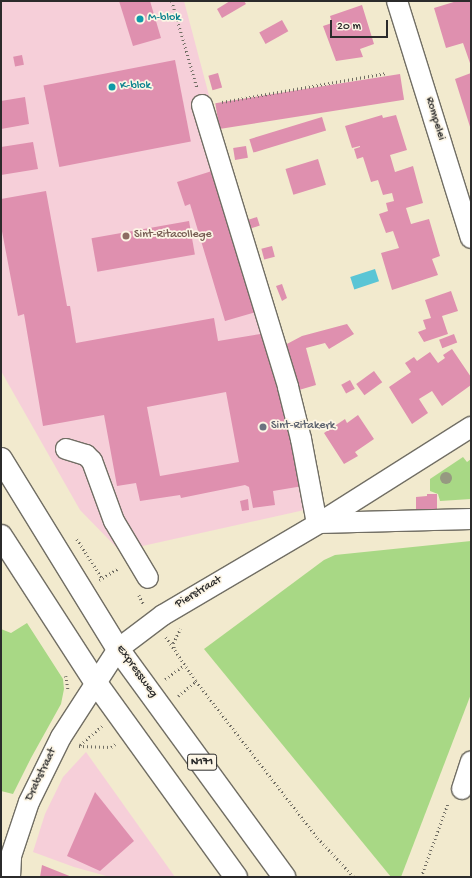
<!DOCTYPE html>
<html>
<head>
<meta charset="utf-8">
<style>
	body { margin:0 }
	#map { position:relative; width:472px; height:878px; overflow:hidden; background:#f2eace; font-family:"Gochi Hand",sans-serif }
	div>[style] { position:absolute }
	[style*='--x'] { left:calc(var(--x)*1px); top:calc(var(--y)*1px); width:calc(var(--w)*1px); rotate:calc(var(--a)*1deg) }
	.built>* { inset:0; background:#f6cfd9 }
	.green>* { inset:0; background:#a8d885 }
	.water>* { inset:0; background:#5ac5d5; transform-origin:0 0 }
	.building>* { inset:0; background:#df90af; transform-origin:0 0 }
	.path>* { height:2.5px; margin-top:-1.25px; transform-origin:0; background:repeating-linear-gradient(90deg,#716e64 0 1px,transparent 0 4px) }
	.roads { filter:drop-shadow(1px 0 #716e64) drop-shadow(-1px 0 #716e64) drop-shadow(0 1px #716e64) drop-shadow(0 -1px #716e64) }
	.minor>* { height:20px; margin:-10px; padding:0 10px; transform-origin:10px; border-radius:10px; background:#fff }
	.highway>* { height:22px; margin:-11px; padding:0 11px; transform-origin:11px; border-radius:11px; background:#fff }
	.trees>* { width:12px; height:12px; margin:-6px; border-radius:50%; background:#969981 }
	.dots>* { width:11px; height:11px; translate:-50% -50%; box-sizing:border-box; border:2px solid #fcf5e5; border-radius:50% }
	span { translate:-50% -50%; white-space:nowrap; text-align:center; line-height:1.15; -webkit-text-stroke:3.5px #fcf5e5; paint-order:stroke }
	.shield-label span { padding:1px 3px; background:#fcf5e5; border:1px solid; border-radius:3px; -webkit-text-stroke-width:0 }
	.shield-label { font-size:11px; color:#2b2b2b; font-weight:700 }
	.culture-label { font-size:12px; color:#0d838f }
	.left { translate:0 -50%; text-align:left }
	.street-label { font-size:12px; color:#2b2b2b }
	.education-label { font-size:12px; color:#785e54 }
	.worship-label { font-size:12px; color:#5b616d }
	.frame { position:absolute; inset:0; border:2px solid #2b2b2b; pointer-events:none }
	.scale { position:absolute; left:330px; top:20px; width:58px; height:18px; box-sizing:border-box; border:2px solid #2b2b2b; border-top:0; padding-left:5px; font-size:12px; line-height:14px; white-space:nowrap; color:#2b2b2b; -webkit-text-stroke:3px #fcf5e5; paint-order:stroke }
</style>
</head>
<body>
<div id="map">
	<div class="built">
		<i style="clip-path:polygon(1px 1px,184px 1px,318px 507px,120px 551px,80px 510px,1px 371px)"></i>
		<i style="clip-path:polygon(86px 752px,175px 877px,110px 877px,74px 867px,33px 852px,45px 814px,63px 777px)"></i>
	</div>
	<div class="green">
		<i style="clip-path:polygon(463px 457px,467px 462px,471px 459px,471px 499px,440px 501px,438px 494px,430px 491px,430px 479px)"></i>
		<i style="clip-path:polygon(471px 541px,471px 694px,401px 877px,391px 877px,204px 649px,324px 560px,335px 555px)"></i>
		<i style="clip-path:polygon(27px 623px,63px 679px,64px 689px,61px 704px,31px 758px,13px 794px,1px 791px,1px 629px,11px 633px)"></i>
	</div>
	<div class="water">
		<i style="left:375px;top:269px;width:13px;height:26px;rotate:72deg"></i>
	</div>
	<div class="building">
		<i style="clip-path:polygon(119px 1px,150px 1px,161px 38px,133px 46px)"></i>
		<i style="clip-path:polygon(230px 1px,244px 1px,246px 4px,222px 18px,217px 9px)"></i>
		<i style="clip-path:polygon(457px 1px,470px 1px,471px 5px,471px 66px,463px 43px,446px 48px,434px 8px)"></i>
		<i style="clip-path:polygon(362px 5px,374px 44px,360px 49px,363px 57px,336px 61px,323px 26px,332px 23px,330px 16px)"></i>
		<i style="left:282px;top:20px;width:13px;height:26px;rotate:61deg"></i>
		<i style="left:22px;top:55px;width:10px;height:9px;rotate:79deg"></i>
		<i style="left:175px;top:60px;width:83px;height:134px;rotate:79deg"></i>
		<i style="left:218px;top:73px;width:15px;height:10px;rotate:74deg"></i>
		<i style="clip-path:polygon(471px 73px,471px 130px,455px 79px)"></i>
		<i style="left:400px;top:74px;width:26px;height:187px;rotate:81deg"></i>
		<i style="clip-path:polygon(25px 97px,29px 124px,1px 129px,1px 101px)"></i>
		<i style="clip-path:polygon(382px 115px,383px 118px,396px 115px,407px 150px,390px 155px,395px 172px,413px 166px,423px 203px,406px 208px,411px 224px,429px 219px,440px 256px,432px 259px,438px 275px,392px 290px,381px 253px,399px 248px,393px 231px,386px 233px,379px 214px,388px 211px,386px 203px,394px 201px,392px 193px,383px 195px,378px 180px,371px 182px,363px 157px,357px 159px,354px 149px,360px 147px,360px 146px,352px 148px,345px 126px)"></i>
		<i style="left:322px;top:117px;width:14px;height:76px;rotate:73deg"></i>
		<i style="clip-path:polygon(33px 142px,38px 169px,1px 175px,1px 147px)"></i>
		<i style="left:246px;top:146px;width:12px;height:13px;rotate:81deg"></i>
		<i style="left:318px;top:159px;width:27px;height:34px;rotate:73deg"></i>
		<i style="clip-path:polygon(212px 171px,256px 312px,225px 321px,190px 204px,185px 206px,177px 182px)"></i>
		<i style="clip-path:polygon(evenodd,46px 191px,67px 306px,70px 306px,76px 343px,214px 318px,218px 341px,267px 333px,277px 388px,285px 386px,303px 486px,273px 491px,275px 505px,253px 508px,249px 487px,245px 485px,181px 498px,180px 495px,140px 501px,136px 483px,117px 486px,104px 415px,43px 426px,24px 314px,18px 316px,1px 226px,1px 199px,46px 191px,226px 392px,239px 462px,160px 476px,147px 407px,226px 392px)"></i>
		<i style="left:257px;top:217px;width:9px;height:9px;rotate:72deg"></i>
		<i style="left:189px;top:221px;width:34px;height:99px;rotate:80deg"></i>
		<i style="left:272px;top:246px;width:11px;height:11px;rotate:75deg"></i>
		<i style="clip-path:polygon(282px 284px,287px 298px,282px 301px,276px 286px)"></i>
		<i style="clip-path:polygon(451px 291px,458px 311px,442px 316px,448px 334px,424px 342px,418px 332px,426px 329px,423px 320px,431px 318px,425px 300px)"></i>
		<i style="clip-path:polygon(347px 324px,354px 334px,329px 349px,325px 343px,306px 348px,316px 385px,299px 390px,285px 345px,302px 336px)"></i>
		<i style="left:454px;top:334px;width:9px;height:16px;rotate:69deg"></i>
		<i style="clip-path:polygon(452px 349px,471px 377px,471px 385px,442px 406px,432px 391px,419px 399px,428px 413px,412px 424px,389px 387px,411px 372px,405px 363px,414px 357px,417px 361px,430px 352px,438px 363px,445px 358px,443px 355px)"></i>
		<i style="left:374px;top:371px;width:14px;height:22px;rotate:54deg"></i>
		<i style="left:350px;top:380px;width:10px;height:10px;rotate:61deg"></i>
		<i style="clip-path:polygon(358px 415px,374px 439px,355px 452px,358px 456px,344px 464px,324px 433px,345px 419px,347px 423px)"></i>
		<i style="clip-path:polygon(427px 494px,437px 494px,437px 513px,427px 513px,427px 510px,416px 510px,416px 497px,427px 496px)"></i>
		<i style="clip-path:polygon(248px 499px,249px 510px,242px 511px,240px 501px)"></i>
		<i style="clip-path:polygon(95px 792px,134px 841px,100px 871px,67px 856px)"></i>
		<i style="clip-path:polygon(42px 865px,72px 877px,40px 877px)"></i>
	</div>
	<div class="path">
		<i style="--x:172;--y:1;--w:90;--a:73.8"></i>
		<i style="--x:222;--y:102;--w:167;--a:-10"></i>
		<i style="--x:77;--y:539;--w:46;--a:57.3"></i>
		<i style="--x:99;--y:580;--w:23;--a:-31"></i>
		<i style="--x:139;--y:595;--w:11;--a:63"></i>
		<i style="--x:166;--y:637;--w:53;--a:55.7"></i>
		<i style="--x:196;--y:681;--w:199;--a:52.2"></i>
		<i style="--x:318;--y:838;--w:53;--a:47.3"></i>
		<i style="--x:174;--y:648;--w:5;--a:-101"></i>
		<i style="--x:173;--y:643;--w:16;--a:-63"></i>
		<i style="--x:66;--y:676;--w:13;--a:81"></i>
		<i style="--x:165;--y:679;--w:24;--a:-36"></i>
		<i style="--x:178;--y:696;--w:23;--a:-40"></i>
		<i style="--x:80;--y:745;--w:29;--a:-41"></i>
		<i style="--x:79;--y:746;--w:32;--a:2"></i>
		<i style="--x:111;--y:747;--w:5;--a:-37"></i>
		<i style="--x:421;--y:877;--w:79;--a:-70"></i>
	</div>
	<div class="roads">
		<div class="minor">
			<i style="--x:397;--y:1;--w:248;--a:72.7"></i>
			<i style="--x:202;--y:105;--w:295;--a:73"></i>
			<i style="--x:288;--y:387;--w:54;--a:76"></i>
			<i style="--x:301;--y:439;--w:86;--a:79.3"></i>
			<i style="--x:66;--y:449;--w:21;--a:17"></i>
			<i style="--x:86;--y:455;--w:8;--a:45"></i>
			<i style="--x:92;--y:461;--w:64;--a:69.9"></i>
			<i style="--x:114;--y:521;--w:66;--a:59.2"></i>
			<i style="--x:319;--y:523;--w:152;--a:-1.5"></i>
			<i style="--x:462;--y:789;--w:29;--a:-72"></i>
			<i style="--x:10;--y:877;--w:21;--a:-87"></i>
			<i style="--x:11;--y:856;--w:57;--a:-71.6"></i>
			<i style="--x:29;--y:802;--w:72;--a:-63.8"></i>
			<i style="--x:61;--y:737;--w:105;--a:-57.1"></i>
			<i style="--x:118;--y:649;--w:56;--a:-37.1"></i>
			<i style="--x:163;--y:615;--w:181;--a:-30.5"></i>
			<i style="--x:319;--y:523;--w:180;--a:-32.3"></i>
		</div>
		<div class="highway">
			<i style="--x:1;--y:459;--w:223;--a:58.4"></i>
			<i style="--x:118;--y:649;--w:282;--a:53.9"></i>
			<i style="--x:1;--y:536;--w:175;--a:57.1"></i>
			<i style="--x:96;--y:683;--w:239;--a:54.2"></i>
		</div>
	</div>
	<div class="trees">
		<i style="left:446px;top:478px"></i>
	</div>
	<div class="dots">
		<i style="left:140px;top:19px;background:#0f9aa8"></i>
		<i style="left:112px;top:87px;background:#0f9aa8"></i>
		<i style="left:126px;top:236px;background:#8d6e63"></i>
		<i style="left:263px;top:427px;background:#6b7280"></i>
	</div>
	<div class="shield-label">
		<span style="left:202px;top:762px">N171</span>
	</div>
	<div class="culture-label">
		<span class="left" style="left:148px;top:19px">M-blok</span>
		<span class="left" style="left:120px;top:87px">K-blok</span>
	</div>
	<div class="street-label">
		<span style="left:434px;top:119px;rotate:73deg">Rompelei</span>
		<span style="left:199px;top:593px;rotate:-31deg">Pierstraat</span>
		<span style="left:136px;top:672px;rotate:54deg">Expressweg</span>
		<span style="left:42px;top:775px;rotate:-64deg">Drabstraat</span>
	</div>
	<div class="education-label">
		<span class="left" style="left:134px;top:236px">Sint-Ritacollege</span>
	</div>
	<div class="worship-label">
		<span class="left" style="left:271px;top:427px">Sint-Ritakerk</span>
	</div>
	<div class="frame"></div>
	<div class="scale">20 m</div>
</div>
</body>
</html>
